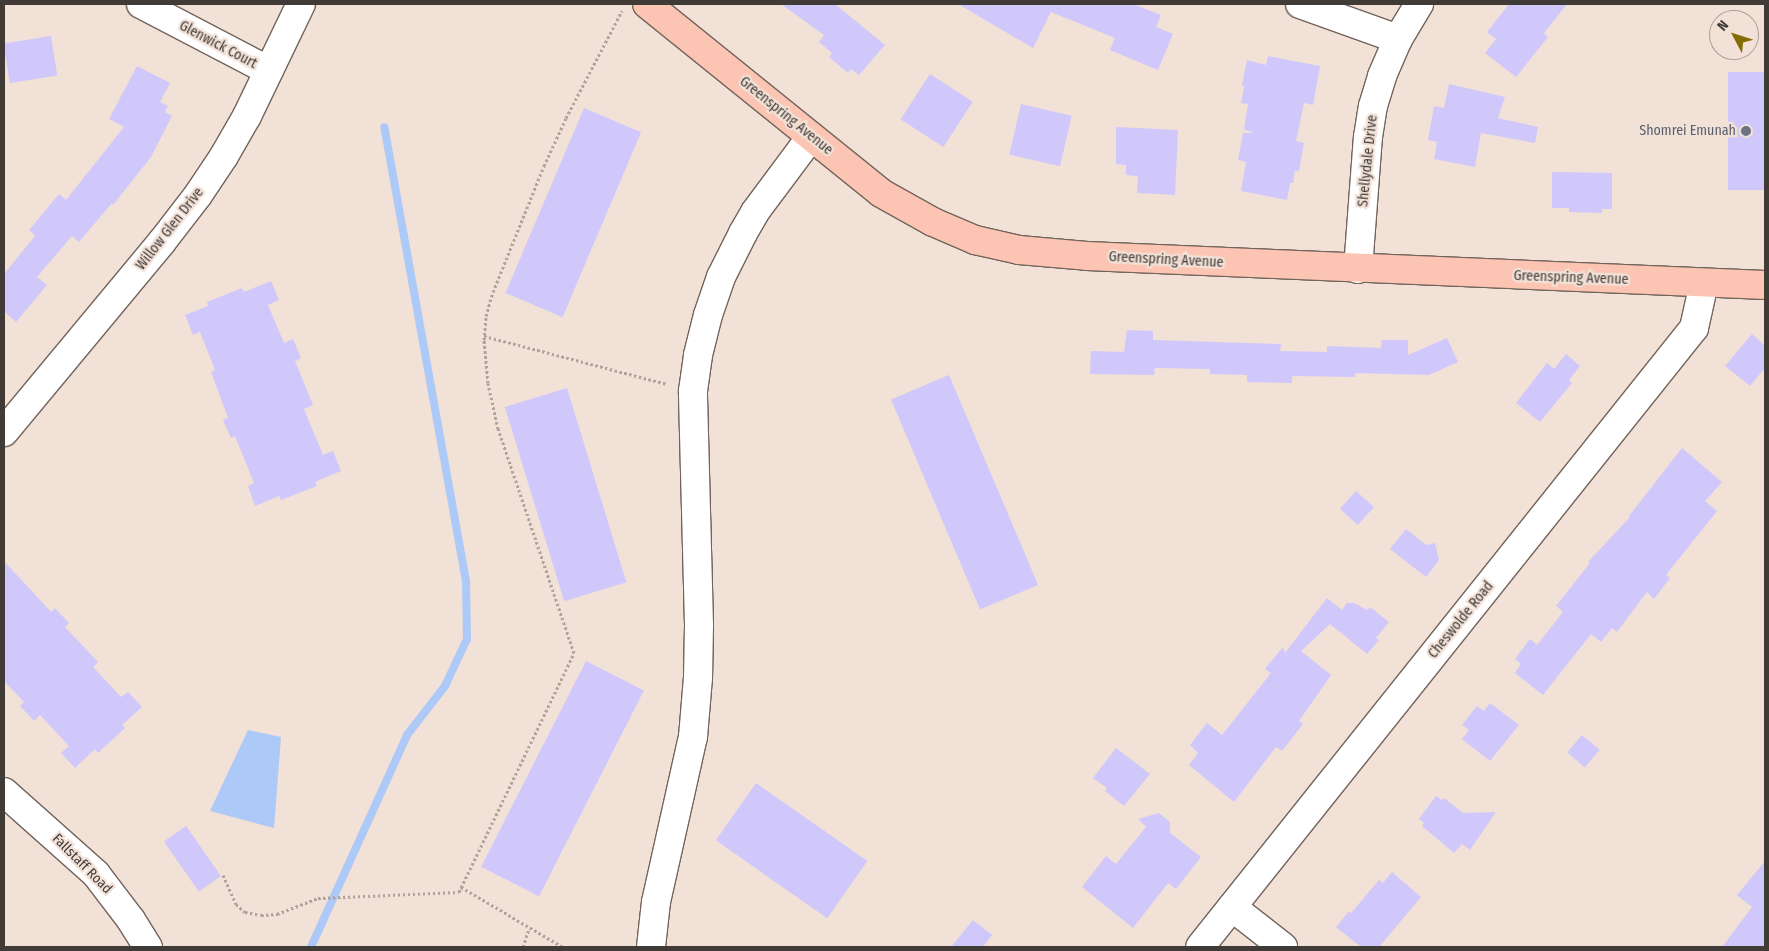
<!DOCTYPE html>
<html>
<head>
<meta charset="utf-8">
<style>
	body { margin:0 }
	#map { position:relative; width:1769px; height:951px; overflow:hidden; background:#f1e1d7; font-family:"Fira Sans Condensed",sans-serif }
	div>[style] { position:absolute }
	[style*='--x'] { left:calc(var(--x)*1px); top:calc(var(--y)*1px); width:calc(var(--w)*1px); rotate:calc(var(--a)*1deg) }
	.water>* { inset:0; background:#adc9f7 }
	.stream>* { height:8px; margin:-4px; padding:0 4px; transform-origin:4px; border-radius:4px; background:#adc9f7 }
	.building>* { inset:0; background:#d0c8fb; transform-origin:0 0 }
	.path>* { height:3px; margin-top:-1.5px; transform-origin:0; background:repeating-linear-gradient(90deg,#afa39b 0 2.5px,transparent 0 5px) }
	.roads { filter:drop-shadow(1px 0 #72645b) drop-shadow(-1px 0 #72645b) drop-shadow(0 1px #72645b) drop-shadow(0 -1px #72645b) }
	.minor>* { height:28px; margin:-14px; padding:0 14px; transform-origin:14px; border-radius:14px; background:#fff }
	.major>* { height:28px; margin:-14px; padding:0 14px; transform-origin:14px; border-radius:14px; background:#fcc4b2 }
	.dots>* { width:14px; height:14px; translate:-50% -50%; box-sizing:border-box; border:2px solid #f1e1d7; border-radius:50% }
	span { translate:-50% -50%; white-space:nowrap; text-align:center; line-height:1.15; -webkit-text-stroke:4.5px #f1e1d7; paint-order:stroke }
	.street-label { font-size:14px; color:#413b37 }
	.worship-label { font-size:14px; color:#5b616d }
	.right { translate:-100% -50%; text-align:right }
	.frame { position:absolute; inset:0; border:5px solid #413b37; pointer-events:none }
	.north { position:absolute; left:1709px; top:10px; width:50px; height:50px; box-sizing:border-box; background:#f1e1d7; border:1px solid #ab9f97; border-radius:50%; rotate:310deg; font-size:14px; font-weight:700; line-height:20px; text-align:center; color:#413b37 }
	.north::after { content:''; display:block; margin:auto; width:18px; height:22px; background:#846c07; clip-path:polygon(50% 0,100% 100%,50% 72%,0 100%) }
</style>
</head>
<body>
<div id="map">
	<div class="water">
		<i style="clip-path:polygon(248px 730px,281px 737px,274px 828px,210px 811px)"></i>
	</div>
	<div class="stream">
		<i style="--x:311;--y:947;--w:233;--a:-65.6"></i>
		<i style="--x:407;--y:735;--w:62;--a:-52.2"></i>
		<i style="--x:445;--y:686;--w:52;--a:-64.9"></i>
		<i style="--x:467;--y:639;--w:58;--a:-91"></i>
		<i style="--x:466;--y:581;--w:461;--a:-100.2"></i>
	</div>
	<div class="building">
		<i style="clip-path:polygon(781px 4px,835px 4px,885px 45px,859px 75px,851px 69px,848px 73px,829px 57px,832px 53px,819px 42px,824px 35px)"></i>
		<i style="clip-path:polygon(958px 4px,1133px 4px,1161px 15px,1156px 27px,1173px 34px,1158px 70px,1110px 50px,1115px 38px,1051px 12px,1033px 48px)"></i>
		<i style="clip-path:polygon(1509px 4px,1567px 4px,1544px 33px,1548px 37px,1516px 77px,1485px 53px,1496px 39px,1487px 32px)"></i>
		<i style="left:51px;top:36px;width:40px;height:48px;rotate:81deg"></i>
		<i style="clip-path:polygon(1268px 56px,1320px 66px,1313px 105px,1304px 103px,1296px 141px,1304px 143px,1299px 171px,1295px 170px,1293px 183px,1290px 183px,1287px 200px,1241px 191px,1246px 162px,1238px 160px,1243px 133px,1254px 133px,1244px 129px,1248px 104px,1241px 103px,1244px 86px,1242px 85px,1247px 60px,1266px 65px)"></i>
		<i style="clip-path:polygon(137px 66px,170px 83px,160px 102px,168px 106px,165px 112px,172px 116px,151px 157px,113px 205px,112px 203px,79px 242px,72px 236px,37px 277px,47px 285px,16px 322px,4px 311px,4px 274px,35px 236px,29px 230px,59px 194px,66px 200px,124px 127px,109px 119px)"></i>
		<i style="left:1728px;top:72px;width:37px;height:118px"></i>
		<i style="left:930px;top:74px;width:51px;height:54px;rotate:33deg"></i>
		<i style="clip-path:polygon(1449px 84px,1505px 97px,1498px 118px,1538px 127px,1535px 143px,1481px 133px,1475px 167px,1434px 159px,1437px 142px,1428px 140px,1434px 106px,1444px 108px)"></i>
		<i style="left:1021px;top:104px;width:52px;height:52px;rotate:13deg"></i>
		<i style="left:584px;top:108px;width:62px;height:201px;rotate:23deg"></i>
		<i style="clip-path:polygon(1116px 127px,1178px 130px,1175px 195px,1137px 193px,1138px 176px,1126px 175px,1126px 165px,1116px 164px)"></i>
		<i style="clip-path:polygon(1552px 172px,1612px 173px,1612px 209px,1602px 209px,1602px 213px,1569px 212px,1569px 208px,1552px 208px)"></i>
		<i style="clip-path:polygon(271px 281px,279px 300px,268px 305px,284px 343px,293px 339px,301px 358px,295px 361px,313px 405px,304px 409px,323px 455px,333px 451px,341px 471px,315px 482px,317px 486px,281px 500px,279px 496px,255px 506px,248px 486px,254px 483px,235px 436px,231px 438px,223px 420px,228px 418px,211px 372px,215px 370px,200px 332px,193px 335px,185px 315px,208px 306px,207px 302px,242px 288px,244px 292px)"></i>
		<i style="clip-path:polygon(1127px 330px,1153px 331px,1153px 340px,1281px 344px,1280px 351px,1327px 352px,1327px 346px,1381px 348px,1382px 340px,1408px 340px,1408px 355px,1447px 338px,1458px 362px,1429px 375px,1355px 373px,1355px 377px,1292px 376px,1292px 383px,1247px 382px,1247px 375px,1210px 374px,1210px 369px,1155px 368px,1154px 375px,1090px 374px,1091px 351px,1124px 352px)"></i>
		<i style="clip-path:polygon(1752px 334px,1765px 346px,1765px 368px,1750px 386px,1725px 366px)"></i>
		<i style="clip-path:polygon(1566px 354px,1580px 366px,1569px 380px,1572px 383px,1540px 422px,1516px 403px,1547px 363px,1554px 369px)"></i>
		<i style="left:949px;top:375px;width:228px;height:63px;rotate:67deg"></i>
		<i style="left:567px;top:388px;width:203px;height:65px;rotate:73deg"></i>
		<i style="clip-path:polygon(1682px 448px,1722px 482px,1705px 501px,1717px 511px,1666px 575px,1670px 578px,1654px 599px,1647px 592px,1617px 632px,1612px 628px,1601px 642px,1591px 634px,1543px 695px,1515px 673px,1521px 664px,1515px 659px,1530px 639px,1537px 645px,1563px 612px,1556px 606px,1590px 563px,1588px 562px,1630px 517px,1629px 516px)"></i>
		<i style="left:1356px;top:491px;width:24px;height:24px;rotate:42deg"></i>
		<i style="clip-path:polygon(1406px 529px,1426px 545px,1435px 543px,1439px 560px,1426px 577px,1390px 549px)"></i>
		<i style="clip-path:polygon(4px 561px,51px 612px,55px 608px,69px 623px,65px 627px,98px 662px,93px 667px,121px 697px,128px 692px,142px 707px,122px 725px,125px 728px,98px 753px,95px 749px,75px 768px,61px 753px,69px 746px,40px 715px,34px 721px,20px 706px,24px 702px,4px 681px)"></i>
		<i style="clip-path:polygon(1327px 598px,1342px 610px,1347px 603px,1354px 603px,1367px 610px,1370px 607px,1389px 622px,1376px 638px,1379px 640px,1367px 654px,1330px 624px,1301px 651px,1331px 675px,1299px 721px,1303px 724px,1282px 751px,1276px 747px,1234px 802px,1189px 765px,1198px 753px,1190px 745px,1207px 723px,1222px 735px,1271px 673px,1265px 669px,1283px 647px,1285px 653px)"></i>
		<i style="left:586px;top:661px;width:65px;height:231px;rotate:27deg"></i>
		<i style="clip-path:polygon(1490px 703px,1519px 725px,1490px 761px,1462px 739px,1469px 730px,1462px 725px,1477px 706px,1484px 711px)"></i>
		<i style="left:1582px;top:735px;width:23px;height:23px;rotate:40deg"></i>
		<i style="clip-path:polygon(1116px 748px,1150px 774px,1124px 806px,1105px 791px,1107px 788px,1093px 778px)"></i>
		<i style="left:756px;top:783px;width:136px;height:70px;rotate:35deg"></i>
		<i style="clip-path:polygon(1436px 796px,1442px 800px,1444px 798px,1463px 813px,1496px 812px,1470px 850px,1462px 844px,1454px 853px,1422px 826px,1424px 823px,1419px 819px)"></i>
		<i style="clip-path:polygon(1159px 813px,1170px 822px,1170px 833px,1201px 857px,1176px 889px,1168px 883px,1133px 928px,1082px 887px,1106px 856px,1116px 864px,1146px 827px,1138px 819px)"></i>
		<i style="left:186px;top:826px;width:61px;height:27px;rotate:55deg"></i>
		<i style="clip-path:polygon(1765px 861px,1765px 947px,1722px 947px,1752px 907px,1737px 895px)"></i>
		<i style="clip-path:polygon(1392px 872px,1421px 897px,1379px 947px,1361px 947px,1336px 927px,1349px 911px,1351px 913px,1379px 880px,1383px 883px)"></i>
		<i style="clip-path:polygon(973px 920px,992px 935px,983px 947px,951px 947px)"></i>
	</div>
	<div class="path">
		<i style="--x:484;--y:336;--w:189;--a:14.7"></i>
		<i style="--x:223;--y:875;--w:32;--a:66"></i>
		<i style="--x:236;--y:904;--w:12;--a:42"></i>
		<i style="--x:245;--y:912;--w:16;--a:11"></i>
		<i style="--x:261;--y:915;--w:16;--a:-4"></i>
		<i style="--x:277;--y:914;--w:44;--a:-21.3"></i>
		<i style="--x:318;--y:898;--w:141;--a:-2.4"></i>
		<i style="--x:459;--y:892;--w:265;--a:-64.3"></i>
		<i style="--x:574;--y:653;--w:237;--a:-108.7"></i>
		<i style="--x:498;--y:429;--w:47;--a:-102.3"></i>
		<i style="--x:488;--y:383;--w:43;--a:-95.3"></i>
		<i style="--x:484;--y:340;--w:24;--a:-85"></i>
		<i style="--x:486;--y:316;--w:25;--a:-74"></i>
		<i style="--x:493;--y:292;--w:136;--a:-68"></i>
		<i style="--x:544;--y:166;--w:53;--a:-65.4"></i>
		<i style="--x:566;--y:118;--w:121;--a:-62.4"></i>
		<i style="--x:461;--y:887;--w:118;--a:30.5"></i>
		<i style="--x:523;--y:947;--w:20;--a:-72"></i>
	</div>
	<div class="roads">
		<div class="minor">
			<i style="--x:141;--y:4;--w:144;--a:27.6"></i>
			<i style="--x:1300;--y:4;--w:104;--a:19.7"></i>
			<i style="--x:1358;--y:269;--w:132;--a:-85.7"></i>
			<i style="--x:1368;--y:137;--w:31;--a:-81"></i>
			<i style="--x:1373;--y:106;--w:31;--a:-73"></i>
			<i style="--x:1382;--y:76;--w:40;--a:-66.6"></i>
			<i style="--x:1398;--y:39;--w:41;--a:-59"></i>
			<i style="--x:4;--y:432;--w:246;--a:-50.3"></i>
			<i style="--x:161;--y:243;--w:61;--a:-52.4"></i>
			<i style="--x:198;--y:195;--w:47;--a:-56.3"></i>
			<i style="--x:224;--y:156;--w:46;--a:-60.1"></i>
			<i style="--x:247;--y:116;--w:124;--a:-64.3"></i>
			<i style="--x:4;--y:792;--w:123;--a:41.7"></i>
			<i style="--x:96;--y:874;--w:58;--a:52.7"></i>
			<i style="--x:131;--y:920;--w:32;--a:58"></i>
			<i style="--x:1232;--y:907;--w:65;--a:38.1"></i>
			<i style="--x:651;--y:947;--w:45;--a:-83.7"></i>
			<i style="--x:656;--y:902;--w:169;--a:-77.4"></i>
			<i style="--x:693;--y:737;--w:59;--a:-85.2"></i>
			<i style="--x:698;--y:678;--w:53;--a:-88.9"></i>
			<i style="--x:699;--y:625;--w:234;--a:-91.5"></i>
			<i style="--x:693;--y:391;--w:36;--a:-82"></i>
			<i style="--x:698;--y:355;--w:41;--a:-76"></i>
			<i style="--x:708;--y:315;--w:40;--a:-71.1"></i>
			<i style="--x:721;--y:277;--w:49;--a:-63.4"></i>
			<i style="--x:743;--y:233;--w:24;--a:-60"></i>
			<i style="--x:755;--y:212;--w:94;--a:-53.3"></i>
			<i style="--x:1200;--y:947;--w:792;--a:-51.41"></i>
			<i style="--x:1694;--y:328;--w:46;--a:-77.5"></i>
		</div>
		<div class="major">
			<i style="--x:647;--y:4;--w:301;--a:38.9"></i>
			<i style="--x:881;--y:193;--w:60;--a:29.1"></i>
			<i style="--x:933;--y:222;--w:46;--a:23.2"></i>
			<i style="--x:975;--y:240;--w:45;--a:12.8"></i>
			<i style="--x:1019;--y:250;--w:68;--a:5"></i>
			<i style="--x:1087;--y:256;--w:679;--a:2.45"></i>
		</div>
	</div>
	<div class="dots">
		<i style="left:1746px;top:131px;background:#6b7280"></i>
	</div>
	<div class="street-label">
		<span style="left:218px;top:45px;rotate:28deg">Glenwick Court</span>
		<span style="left:786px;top:116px;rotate:39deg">Greenspring Avenue</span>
		<span style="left:1368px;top:161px;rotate:-84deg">Shellydale Drive</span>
		<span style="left:170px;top:229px;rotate:-52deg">Willow Glen Drive</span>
		<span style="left:1166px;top:260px;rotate:3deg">Greenspring Avenue</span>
		<span style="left:1571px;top:278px;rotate:2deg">Greenspring Avenue</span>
		<span style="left:1461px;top:620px;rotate:-51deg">Cheswolde Road</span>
		<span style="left:82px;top:864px;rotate:45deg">Fallstaff Road</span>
	</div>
	<div class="worship-label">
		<span class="right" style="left:1736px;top:131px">Shomrei Emunah</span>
	</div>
	<div class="frame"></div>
	<div class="north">N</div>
</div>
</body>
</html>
